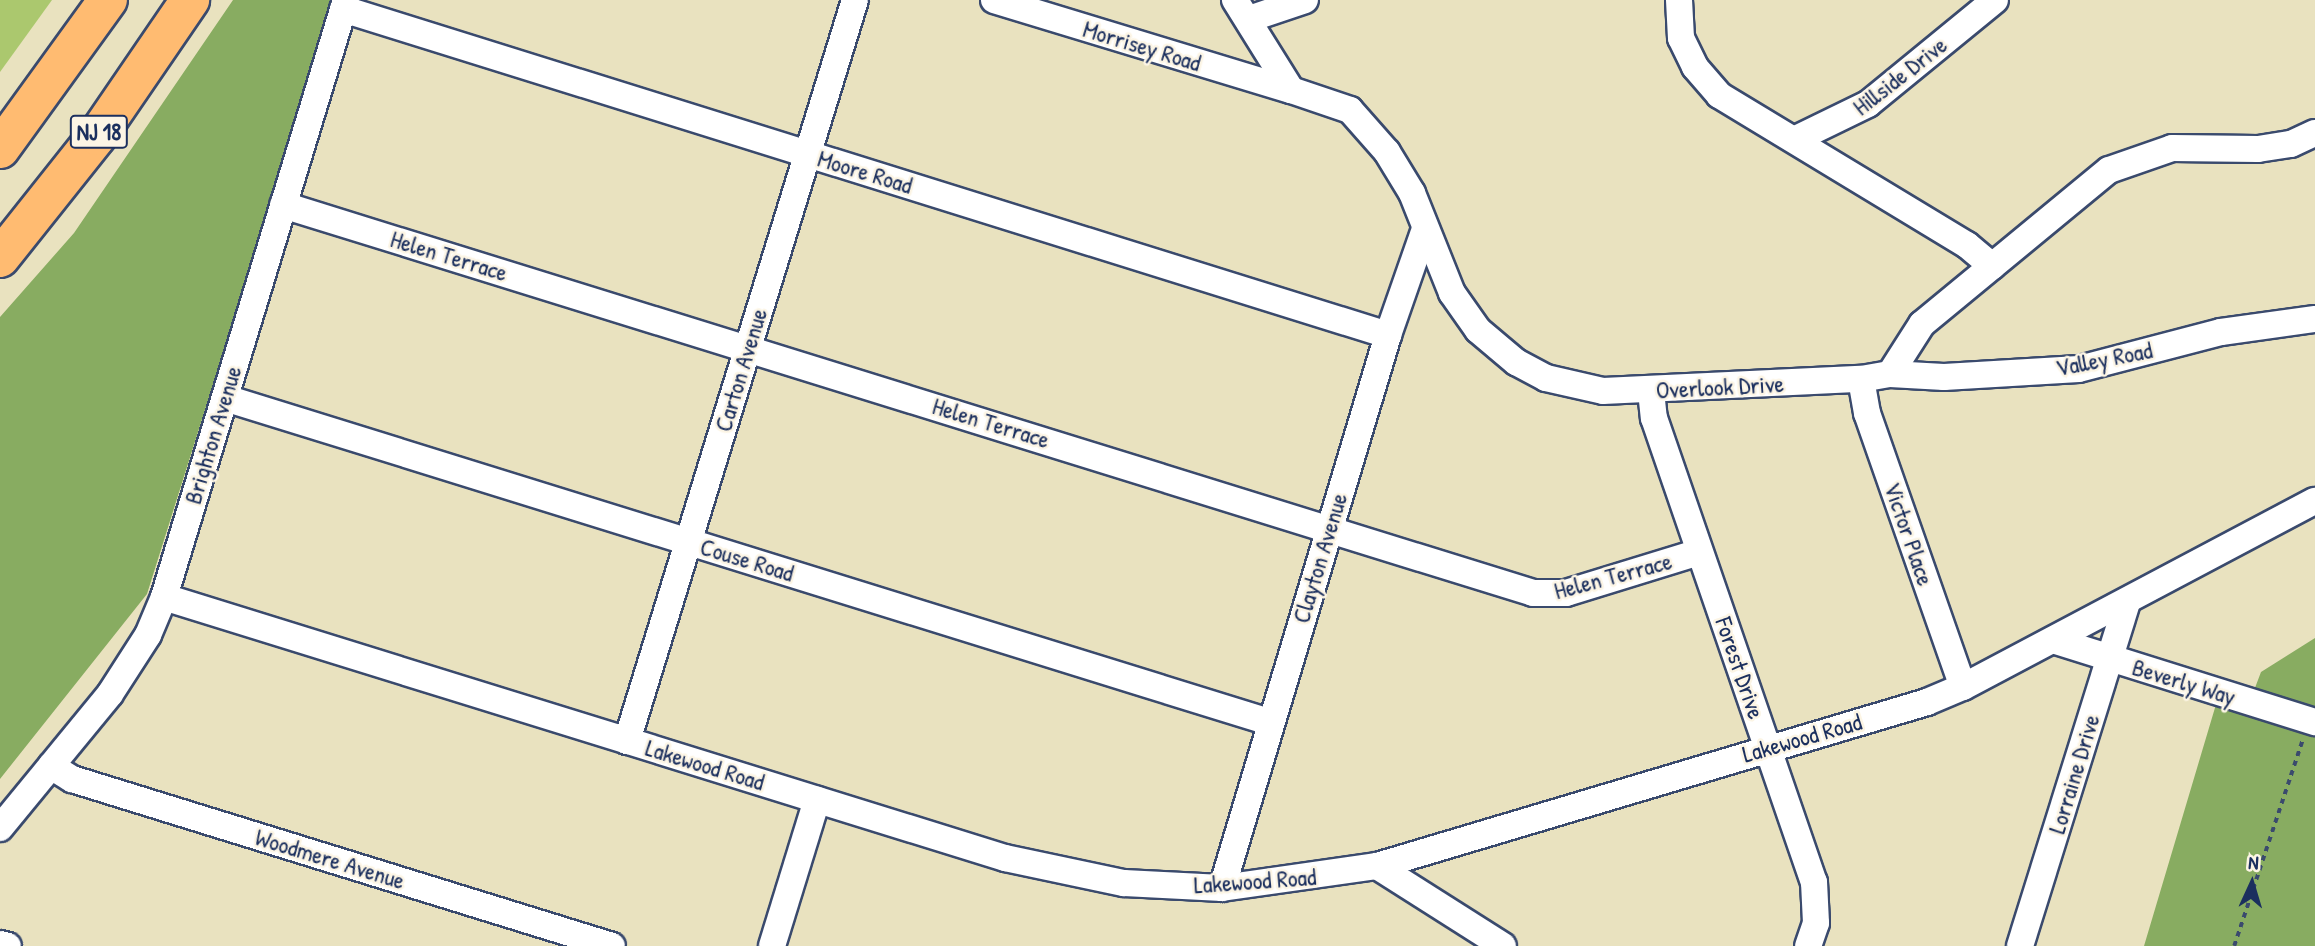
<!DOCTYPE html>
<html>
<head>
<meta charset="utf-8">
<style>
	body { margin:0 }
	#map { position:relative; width:2315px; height:946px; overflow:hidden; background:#e9e2bf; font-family:"Patrick Hand",sans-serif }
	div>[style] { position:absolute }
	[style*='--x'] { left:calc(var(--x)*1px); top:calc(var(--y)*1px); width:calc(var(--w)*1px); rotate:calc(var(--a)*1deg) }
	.green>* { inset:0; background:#abc86e }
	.forest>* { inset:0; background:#88ac61 }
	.path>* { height:3.5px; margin-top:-1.75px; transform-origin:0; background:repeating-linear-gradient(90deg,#3a4a6d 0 5px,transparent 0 10px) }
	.roads { filter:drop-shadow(2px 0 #3a4a6d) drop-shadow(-2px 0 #3a4a6d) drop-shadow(0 2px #3a4a6d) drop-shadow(0 -2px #3a4a6d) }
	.minor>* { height:26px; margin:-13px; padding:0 13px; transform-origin:13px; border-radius:13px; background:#fff }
	.highway>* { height:38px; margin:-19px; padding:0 19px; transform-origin:19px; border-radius:19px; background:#ffbb71 }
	span { translate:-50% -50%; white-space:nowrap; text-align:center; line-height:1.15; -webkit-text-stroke:5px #fcf5e5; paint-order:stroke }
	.shield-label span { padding:2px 5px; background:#fcf5e5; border:2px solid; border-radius:5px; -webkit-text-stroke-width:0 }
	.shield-label { font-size:23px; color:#1b2f5e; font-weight:700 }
	.street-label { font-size:24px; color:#1b2f5e }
	.north { position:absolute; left:2217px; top:848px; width:70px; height:70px; -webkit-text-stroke:5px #fcf5e5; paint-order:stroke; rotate:4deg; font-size:19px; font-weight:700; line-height:28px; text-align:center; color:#1b2f5e }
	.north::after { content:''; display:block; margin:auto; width:24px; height:32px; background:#1b2f5e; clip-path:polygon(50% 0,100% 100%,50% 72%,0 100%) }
</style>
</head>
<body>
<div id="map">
	<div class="green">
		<i style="clip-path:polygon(0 0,52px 0,0 72px)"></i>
	</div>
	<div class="forest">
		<i style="clip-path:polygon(233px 0,334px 0,147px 594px,0 779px,0 317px,74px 233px)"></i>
		<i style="clip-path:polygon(2315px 638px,2315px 946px,2144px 946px,2217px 701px,2247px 709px,2261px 672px)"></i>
	</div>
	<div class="path">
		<i style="--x:2234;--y:946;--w:218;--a:-71.6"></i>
	</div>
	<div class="roads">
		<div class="minor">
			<i style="--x:994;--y:0;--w:310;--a:16.9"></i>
			<i style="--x:1235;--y:0;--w:106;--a:58.1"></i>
			<i style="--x:1291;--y:90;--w:62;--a:18.7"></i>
			<i style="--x:1350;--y:110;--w:56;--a:48.6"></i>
			<i style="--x:1387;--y:152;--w:48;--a:58.6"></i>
			<i style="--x:1412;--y:193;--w:108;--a:68.2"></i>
			<i style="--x:1452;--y:293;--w:45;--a:54.9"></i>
			<i style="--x:1478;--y:330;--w:50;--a:40.1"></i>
			<i style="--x:1516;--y:362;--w:34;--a:28"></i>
			<i style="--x:1546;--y:378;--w:58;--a:12.8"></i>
			<i style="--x:1603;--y:391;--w:258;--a:-2.7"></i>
			<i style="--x:1861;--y:379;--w:29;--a:-10"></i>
			<i style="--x:1890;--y:374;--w:59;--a:-57.4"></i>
			<i style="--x:1922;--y:324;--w:242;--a:-39.5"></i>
			<i style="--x:2109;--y:170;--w:67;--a:-19.2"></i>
			<i style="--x:2172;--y:148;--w:86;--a:0.7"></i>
			<i style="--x:2258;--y:149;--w:33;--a:-9"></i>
			<i style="--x:2291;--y:144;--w:26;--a:-25"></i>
			<i style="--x:1679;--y:0;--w:38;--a:87"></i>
			<i style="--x:1681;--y:38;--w:32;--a:64"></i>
			<i style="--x:1695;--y:67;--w:37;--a:49"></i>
			<i style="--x:1719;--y:95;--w:290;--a:31.2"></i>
			<i style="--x:1967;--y:245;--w:33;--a:40"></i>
			<i style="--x:343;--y:9;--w:1095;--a:17.33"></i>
			<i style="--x:1249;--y:19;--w:59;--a:-18.7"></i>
			<i style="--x:1796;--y:139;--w:80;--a:-25.9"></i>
			<i style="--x:1868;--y:104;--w:164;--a:-39.3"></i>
			<i style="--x:283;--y:205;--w:1309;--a:17.24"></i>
			<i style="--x:1533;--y:593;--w:33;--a:0"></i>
			<i style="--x:1566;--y:593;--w:139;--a:-17.1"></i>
			<i style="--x:1890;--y:374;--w:54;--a:3.2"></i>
			<i style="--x:1944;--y:377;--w:135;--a:-3.4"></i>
			<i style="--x:2079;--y:369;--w:147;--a:-14.6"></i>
			<i style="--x:2221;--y:332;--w:95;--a:-7.9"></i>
			<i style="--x:1861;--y:379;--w:35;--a:80"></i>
			<i style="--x:1867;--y:413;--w:290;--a:70.7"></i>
			<i style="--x:1651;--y:391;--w:27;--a:84"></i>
			<i style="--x:1654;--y:418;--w:491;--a:71"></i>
			<i style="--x:1814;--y:882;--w:41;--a:87.2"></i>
			<i style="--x:1816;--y:923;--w:24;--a:109"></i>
			<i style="--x:225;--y:398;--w:1093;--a:17.24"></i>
			<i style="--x:164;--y:597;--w:881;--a:17.24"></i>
			<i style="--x:1005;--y:858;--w:122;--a:11.9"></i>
			<i style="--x:1124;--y:883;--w:98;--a:2.9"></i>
			<i style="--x:1222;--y:888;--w:157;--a:-8.1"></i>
			<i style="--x:1377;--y:866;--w:574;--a:-16.6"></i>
			<i style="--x:1927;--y:702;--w:39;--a:-23"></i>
			<i style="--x:1963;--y:687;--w:398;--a:-27.9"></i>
			<i style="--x:2053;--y:640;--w:275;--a:17.4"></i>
			<i style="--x:627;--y:741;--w:775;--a:-72.9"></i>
			<i style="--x:51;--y:766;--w:25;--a:32"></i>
			<i style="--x:72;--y:779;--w:565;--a:17.18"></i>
			<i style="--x:0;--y:828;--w:173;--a:-50.6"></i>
			<i style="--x:110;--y:694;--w:70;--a:-57.2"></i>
			<i style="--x:148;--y:635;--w:41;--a:-67.2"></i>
			<i style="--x:164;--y:597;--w:624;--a:-73.05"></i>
			<i style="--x:1377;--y:866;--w:149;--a:32.4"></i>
			<i style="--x:1222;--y:888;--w:577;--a:-73.29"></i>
			<i style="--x:1388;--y:335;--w:112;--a:-70.8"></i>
			<i style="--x:0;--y:944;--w:8;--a:14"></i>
			<i style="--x:772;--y:946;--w:153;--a:-72.9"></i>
			<i style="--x:2020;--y:946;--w:360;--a:-72.7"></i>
		</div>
		<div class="highway">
			<i style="--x:0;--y:149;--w:184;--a:-54.1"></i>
			<i style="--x:0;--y:258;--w:156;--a:-51.5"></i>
			<i style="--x:97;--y:136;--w:165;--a:-55.6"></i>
		</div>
	</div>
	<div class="shield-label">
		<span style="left:99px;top:132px">NJ 18</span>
	</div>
	<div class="street-label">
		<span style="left:1142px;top:46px;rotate:17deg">Morrisey Road</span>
		<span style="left:1900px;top:76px;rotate:-38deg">Hillside Drive</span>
		<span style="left:865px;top:172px;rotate:17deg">Moore Road</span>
		<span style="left:449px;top:256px;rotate:17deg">Helen Terrace</span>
		<span style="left:2104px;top:359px;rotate:-11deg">Valley Road</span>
		<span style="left:741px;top:370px;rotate:-73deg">Carton Avenue</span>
		<span style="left:1720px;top:387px;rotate:-3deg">Overlook Drive</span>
		<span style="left:991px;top:423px;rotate:17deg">Helen Terrace</span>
		<span style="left:213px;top:435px;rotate:-73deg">Brighton Avenue</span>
		<span style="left:1909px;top:534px;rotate:71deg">Victor Place</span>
		<span style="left:1320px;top:558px;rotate:-73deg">Clayton Avenue</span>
		<span style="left:747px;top:560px;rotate:17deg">Couse Road</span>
		<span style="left:1613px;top:576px;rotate:-15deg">Helen Terrace</span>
		<span style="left:1740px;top:668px;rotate:71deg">Forest Drive</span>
		<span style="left:2184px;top:682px;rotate:17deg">Beverly Way</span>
		<span style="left:1802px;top:738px;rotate:-16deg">Lakewood Road</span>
		<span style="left:705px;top:765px;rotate:17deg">Lakewood Road</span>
		<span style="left:2074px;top:774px;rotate:-73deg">Lorraine Drive</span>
		<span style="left:330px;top:859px;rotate:17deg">Woodmere Avenue</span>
		<span style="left:1255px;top:881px;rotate:-4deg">Lakewood Road</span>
	</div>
	<div class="north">N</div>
</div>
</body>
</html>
